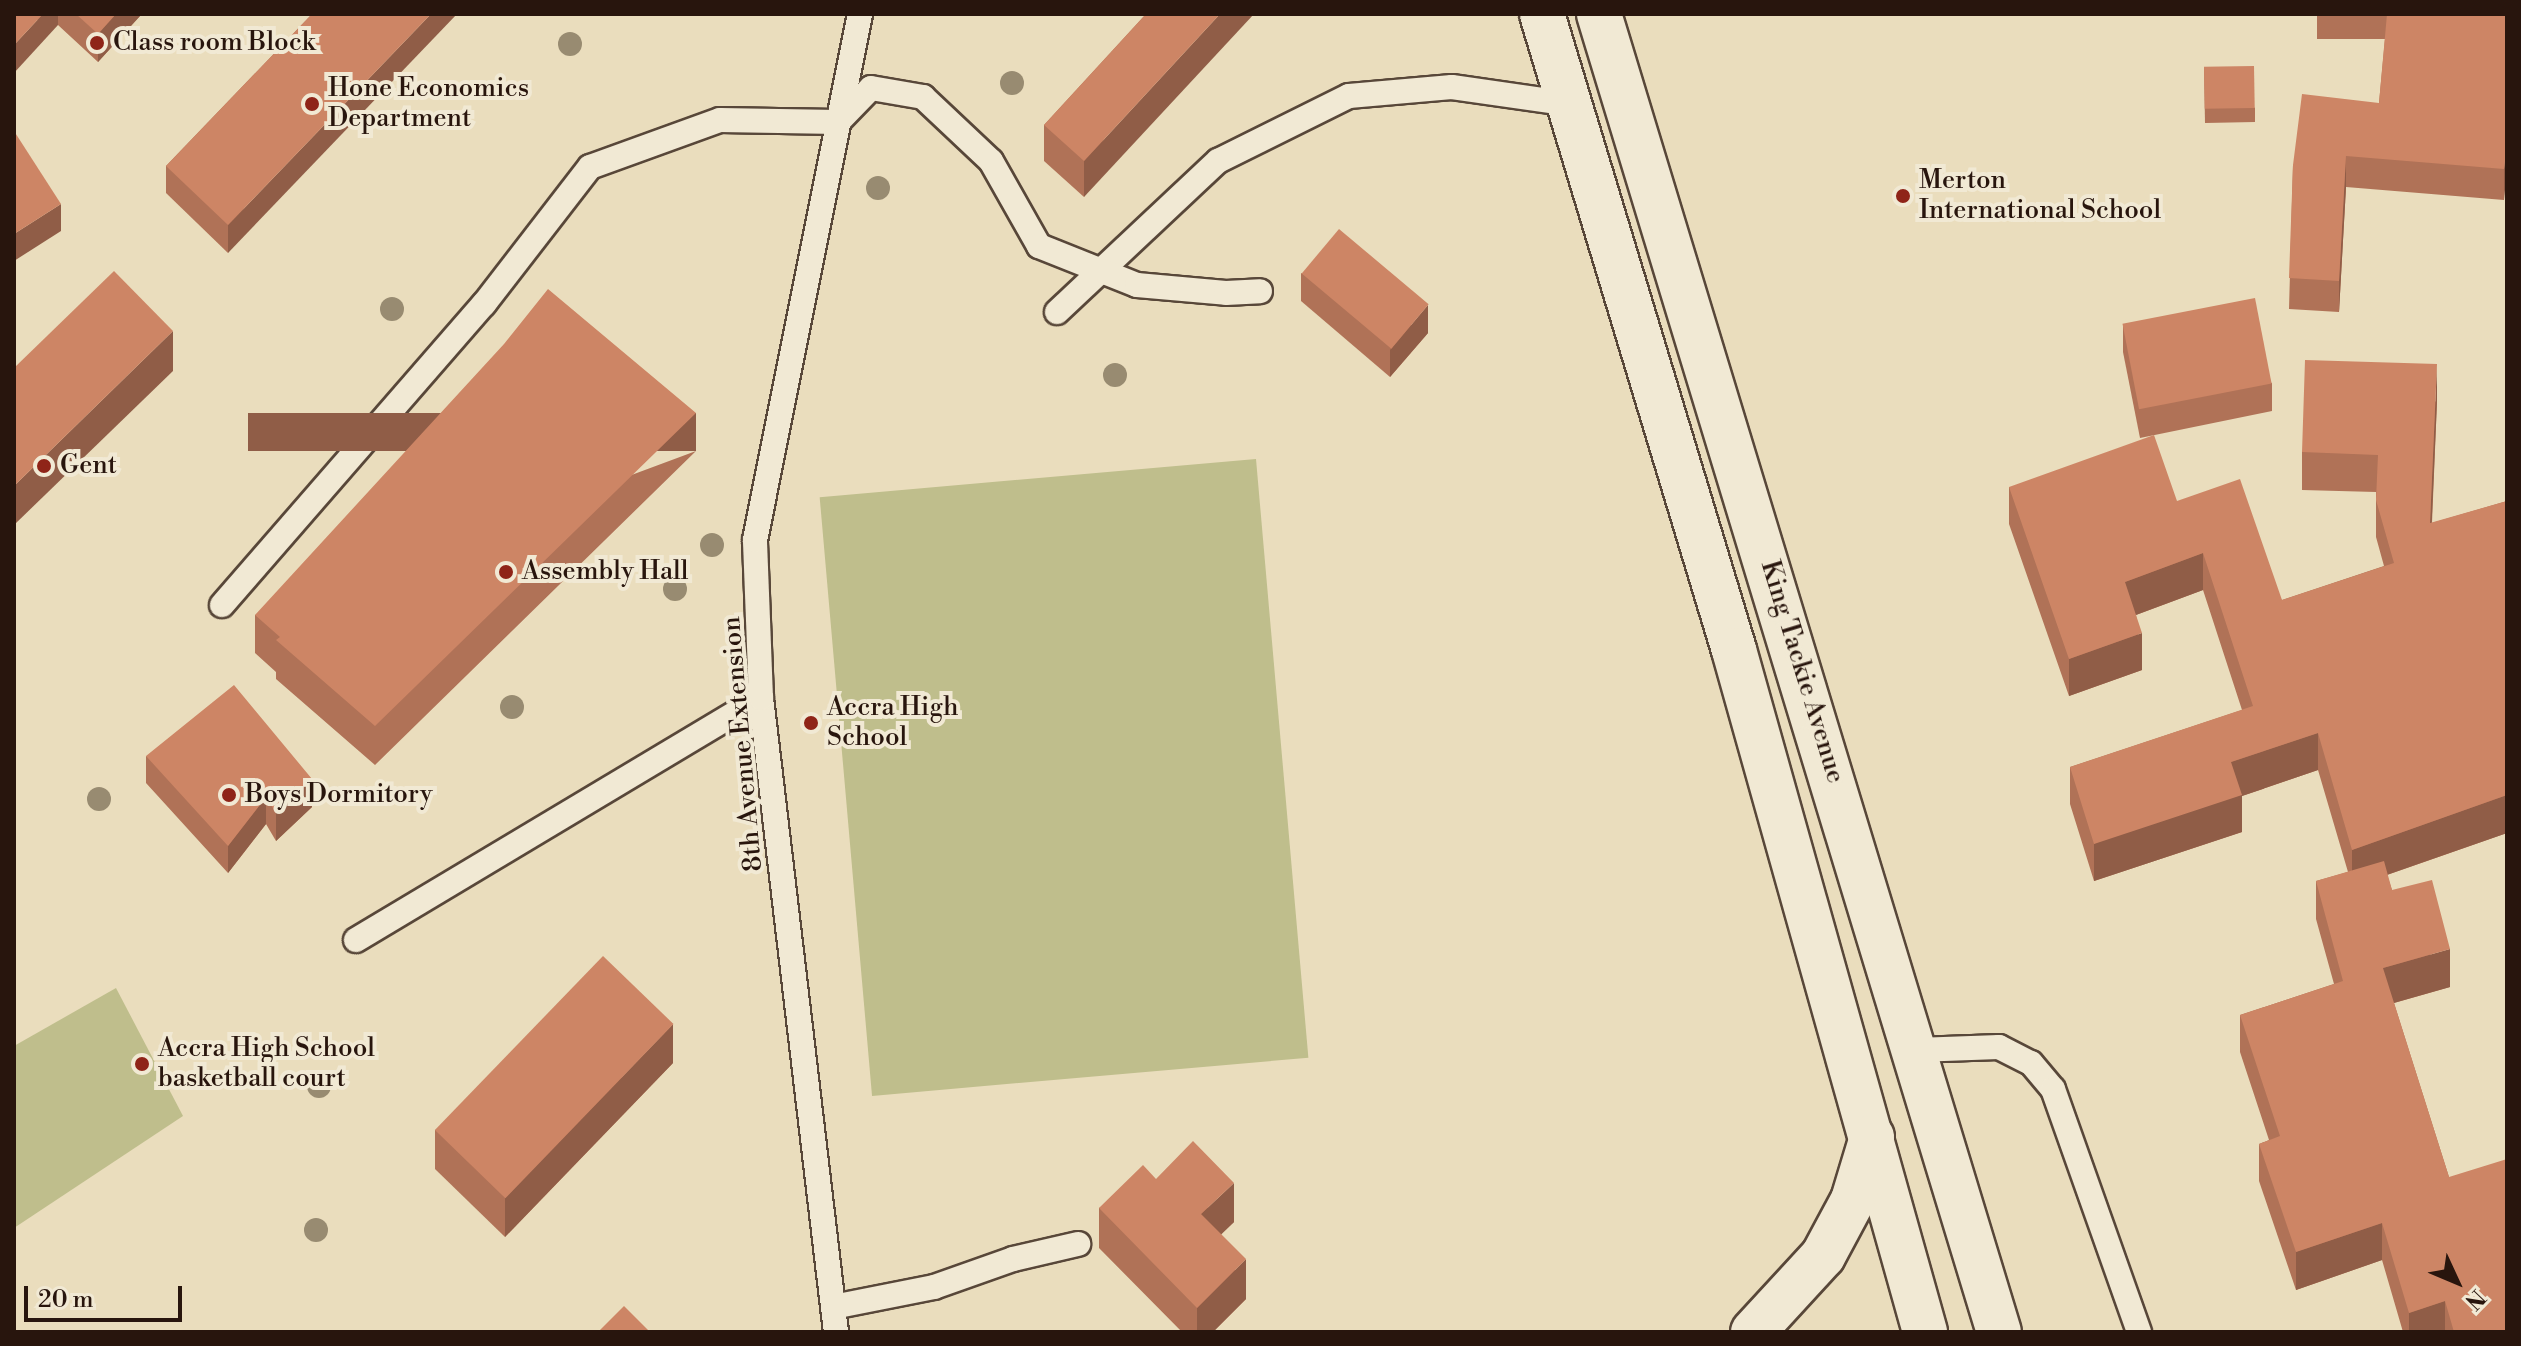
<!DOCTYPE html>
<html>
<head>
<meta charset="utf-8">
<style>
	body { margin:0 }
	#map { position:relative; width:2521px; height:1346px; overflow:hidden; background:#eaddbd; font-family:"Libre Bodoni",serif }
	div>[style] { position:absolute }
	[style*='--x'] { left:calc(var(--x)*1px); top:calc(var(--y)*1px); width:calc(var(--w)*1px); rotate:calc(var(--a)*1deg) }
	.green>* { inset:0; background:#bfbe8c; transform-origin:0 0 }
	.roads { filter:drop-shadow(2px 0 #584739) drop-shadow(-2px 0 #584739) drop-shadow(0 2px #584739) drop-shadow(0 -2px #584739) }
	.service>* { height:24px; margin:-12px; padding:0 12px; transform-origin:12px; border-radius:12px; background:#f1e9d4 }
	.secondary>* { height:44px; margin:-22px; padding:0 22px; transform-origin:22px; border-radius:22px; background:#f1e9d4 }
	.trees>* { width:24px; height:24px; margin:-12px; border-radius:50%; background:#988b71 }
	.wall>* { inset:0; background:#b07257 }
	.shaded-wall>* { inset:0; background:#905d47; transform-origin:0 0 }
	.building>* { inset:0; background:#cd8565; transform-origin:0 0 }
	.dots>* { width:22px; height:22px; translate:-50% -50%; box-sizing:border-box; border:4px solid #f1e9d4; border-radius:50% }
	span { translate:-50% -50%; white-space:nowrap; text-align:center; line-height:1.15; -webkit-text-stroke:8px #f1e9d4; paint-order:stroke }
	.poi-label { font-size:26px; color:#28150d }
	.left { translate:0 -50%; text-align:left }
	.street-label { font-size:26px; color:#28150d }
	.frame { position:absolute; inset:0; border:16px solid #28150d; pointer-events:none }
	.north { position:absolute; left:2417px; top:1242px; width:80px; height:80px; -webkit-text-stroke:6px #f1e9d4; paint-order:stroke; rotate:134deg; font-size:22px; font-weight:700; line-height:32px; text-align:center; color:#28150d }
	.north::after { content:''; display:block; margin:auto; width:28px; height:36px; background:#28150d; clip-path:polygon(50% 0,100% 100%,50% 72%,0 100%) }
	.scale { position:absolute; left:24px; top:1286px; width:158px; height:36px; box-sizing:border-box; border:4px solid #28150d; border-top:0; padding-left:10px; font-size:24px; line-height:28px; white-space:nowrap; color:#28150d; -webkit-text-stroke:6px #f1e9d4; paint-order:stroke }
</style>
</head>
<body>
<div id="map">
	<div class="green">
		<i style="left:1256px;top:459px;width:601px;height:438px;rotate:85deg"></i>
		<i style="clip-path:polygon(116px 988px,183px 1116px,14px 1228px,14px 1046px)"></i>
	</div>
	<div class="roads">
		<div class="service">
			<i style="--x:1057;--y:312;--w:221;--a:-43.2"></i>
			<i style="--x:1218;--y:161;--w:146;--a:-26.4"></i>
			<i style="--x:1349;--y:96;--w:103;--a:-5"></i>
			<i style="--x:1452;--y:87;--w:119;--a:8.2"></i>
			<i style="--x:222;--y:605;--w:399;--a:-49"></i>
			<i style="--x:484;--y:304;--w:173;--a:-52.3"></i>
			<i style="--x:590;--y:167;--w:138;--a:-19.9"></i>
			<i style="--x:720;--y:120;--w:118;--a:1"></i>
			<i style="--x:838;--y:122;--w:47;--a:-45.9"></i>
			<i style="--x:871;--y:88;--w:53;--a:9.8"></i>
			<i style="--x:923;--y:97;--w:93;--a:43.3"></i>
			<i style="--x:991;--y:161;--w:98;--a:60.5"></i>
			<i style="--x:1039;--y:246;--w:105;--a:21.7"></i>
			<i style="--x:1137;--y:285;--w:89;--a:5.1"></i>
			<i style="--x:1226;--y:293;--w:34;--a:-3"></i>
			<i style="--x:356;--y:940;--w:472;--a:-30.9"></i>
			<i style="--x:1916;--y:1050;--w:83;--a:-2.1"></i>
			<i style="--x:1999;--y:1047;--w:36;--a:27"></i>
			<i style="--x:2031;--y:1063;--w:34;--a:50"></i>
			<i style="--x:2053;--y:1089;--w:258;--a:70.5"></i>
			<i style="--x:833;--y:1307;--w:103;--a:-11.2"></i>
			<i style="--x:934;--y:1287;--w:84;--a:-19.5"></i>
			<i style="--x:1013;--y:1259;--w:67;--a:-13"></i>
			<i style="--x:836;--y:1332;--w:638;--a:-96.75"></i>
			<i style="--x:761;--y:698;--w:158;--a:-92.2"></i>
			<i style="--x:755;--y:540;--w:536;--a:-78.71"></i>
		</div>
		<div class="secondary">
			<i style="--x:1542;--y:14;--w:664;--a:73.2"></i>
			<i style="--x:1734;--y:650;--w:708;--a:74.35"></i>
			<i style="--x:1599;--y:14;--w:1377;--a:73.12"></i>
			<i style="--x:1753;--y:1332;--w:103;--a:-47.4"></i>
			<i style="--x:1823;--y:1256;--w:64;--a:-61.8"></i>
			<i style="--x:1853;--y:1200;--w:66;--a:-73.2"></i>
		</div>
	</div>
	<div class="trees">
		<i style="left:570px;top:44px"></i>
		<i style="left:1012px;top:83px"></i>
		<i style="left:878px;top:188px"></i>
		<i style="left:392px;top:309px"></i>
		<i style="left:1115px;top:375px"></i>
		<i style="left:712px;top:545px"></i>
		<i style="left:675px;top:589px"></i>
		<i style="left:512px;top:707px"></i>
		<i style="left:99px;top:799px"></i>
		<i style="left:319px;top:1086px"></i>
		<i style="left:316px;top:1230px"></i>
	</div>
	<div class="wall">
		<i style="clip-path:polygon(14px 14px,140px 14px,140px 16px,98px 62px,58px 25px)"></i>
		<i style="clip-path:polygon(312px 14px,228px 253px,166px 193px,166px 166px)"></i>
		<i style="clip-path:polygon(1146px 14px,1084px 197px,1044px 161px,1044px 125px)"></i>
		<i style="clip-path:polygon(2317px 14px,2507px 14px,2504px 200px,2346px 187px,2339px 312px,2289px 309px,2293px 165px,2379px 103px,2385px 39px,2317px 39px)"></i>
		<i style="clip-path:polygon(2204px 67px,2255px 108px,2255px 122px,2205px 123px)"></i>
		<i style="clip-path:polygon(1301px 273px,1428px 333px,1390px 377px,1301px 301px)"></i>
		<i style="clip-path:polygon(2123px 324px,2272px 383px,2272px 411px,2140px 438px,2123px 352px)"></i>
		<i style="clip-path:polygon(2437px 401px,2432px 523px,2507px 501px,2507px 833px,2387px 875px,2392px 890px,2450px 987px,2394px 1003px,2449px 1177px,2507px 1332px,2403px 1332px,2382px 1260px,2296px 1290px,2259px 1181px,2259px 1144px,2269px 1140px,2240px 1052px,2240px 1015px,2334px 984px,2316px 919px,2316px 881px,2348px 872px,2318px 770px,2242px 796px,2242px 832px,2094px 881px,2070px 804px,2070px 767px,2242px 710px,2203px 590px,2136px 615px,2142px 670px,2069px 696px,2009px 524px,2009px 487px,2177px 501px,2282px 600px,2384px 566px,2376px 537px,2376px 492px,2302px 490px,2302px 452px)"></i>
		<i style="clip-path:polygon(696px 451px,375px 765px,276px 679px,276px 672px,255px 653px,255px 615px)"></i>
		<i style="clip-path:polygon(146px 756px,312px 807px,276px 841px,266px 824px,228px 873px,146px 783px)"></i>
		<i style="clip-path:polygon(673px 1063px,505px 1237px,435px 1169px,435px 1130px)"></i>
		<i style="clip-path:polygon(1156px 1179px,1234px 1222px,1221px 1234px,1246px 1299px,1213px 1332px,1182px 1332px,1099px 1248px,1099px 1208px)"></i>
	</div>
	<div class="shaded-wall">
		<i style="clip-path:polygon(43px 14px,58px 14px,58px 25px,14px 73px,14px 45px)"></i>
		<i style="clip-path:polygon(116px 14px,140px 14px,140px 16px,98px 62px,98px 34px)"></i>
		<i style="clip-path:polygon(431px 14px,457px 14px,228px 253px,228px 225px)"></i>
		<i style="clip-path:polygon(1220px 14px,1254px 14px,1084px 197px,1084px 161px)"></i>
		<i style="clip-path:polygon(2507px 139px,2507px 170px,2504px 200px,2504px 169px)"></i>
		<i style="clip-path:polygon(2346px 156px,2346px 187px,2339px 312px,2339px 281px)"></i>
		<i style="clip-path:polygon(61px 204px,61px 231px,14px 261px,14px 234px)"></i>
		<i style="clip-path:polygon(1428px 305px,1428px 333px,1390px 377px,1390px 350px)"></i>
		<i style="clip-path:polygon(173px 331px,173px 371px,14px 525px,14px 486px)"></i>
		<i style="clip-path:polygon(2437px 364px,2437px 401px,2430px 560px,2430px 523px)"></i>
		<i style="left:696px;top:413px;width:38px;height:448px;rotate:90deg"></i>
		<i style="clip-path:polygon(2203px 553px,2203px 590px,2125px 619px,2125px 582px)"></i>
		<i style="clip-path:polygon(2142px 633px,2142px 670px,2069px 696px,2069px 659px)"></i>
		<i style="clip-path:polygon(2318px 733px,2318px 770px,2242px 796px,2242px 832px,2094px 881px,2094px 844px,2231px 762px)"></i>
		<i style="clip-path:polygon(312px 779px,312px 807px,276px 841px,276px 813px)"></i>
		<i style="clip-path:polygon(2507px 795px,2507px 833px,2352px 887px,2352px 850px)"></i>
		<i style="clip-path:polygon(266px 797px,266px 824px,228px 873px,228px 846px)"></i>
		<i style="clip-path:polygon(2450px 949px,2450px 987px,2383px 1006px,2383px 968px)"></i>
		<i style="clip-path:polygon(673px 1024px,673px 1063px,505px 1237px,505px 1198px)"></i>
		<i style="clip-path:polygon(1234px 1183px,1234px 1222px,1201px 1254px,1201px 1214px)"></i>
		<i style="clip-path:polygon(2382px 1223px,2382px 1260px,2296px 1290px,2296px 1252px)"></i>
		<i style="clip-path:polygon(1246px 1259px,1246px 1299px,1213px 1332px,1197px 1332px,1197px 1308px)"></i>
		<i style="clip-path:polygon(2445px 1301px,2445px 1332px,2409px 1332px,2409px 1313px)"></i>
	</div>
	<div class="building">
		<i style="clip-path:polygon(14px 14px,43px 14px,14px 45px)"></i>
		<i style="clip-path:polygon(76px 14px,116px 14px,98px 34px)"></i>
		<i style="clip-path:polygon(312px 14px,431px 14px,228px 225px,166px 166px)"></i>
		<i style="clip-path:polygon(1146px 14px,1220px 14px,1084px 161px,1044px 125px)"></i>
		<i style="clip-path:polygon(2387px 14px,2507px 14px,2507px 139px,2504px 169px,2346px 156px,2339px 281px,2289px 278px,2293px 165px,2302px 94px,2379px 103px)"></i>
		<i style="left:2254px;top:66px;width:42px;height:50px;rotate:89deg"></i>
		<i style="clip-path:polygon(14px 131px,61px 204px,14px 234px)"></i>
		<i style="left:1339px;top:229px;width:117px;height:58px;rotate:40deg"></i>
		<i style="clip-path:polygon(114px 271px,173px 331px,14px 486px,14px 368px)"></i>
		<i style="clip-path:polygon(548px 289px,696px 413px,375px 726px,276px 640px,280px 637px,255px 615px,504px 344px)"></i>
		<i style="left:2255px;top:298px;width:87px;height:135px;rotate:79deg"></i>
		<i style="clip-path:polygon(2305px 360px,2437px 364px,2430px 523px,2507px 501px,2507px 795px,2352px 850px,2318px 733px,2231px 762px,2242px 795px,2094px 844px,2070px 767px,2253px 706px,2203px 553px,2125px 582px,2142px 633px,2069px 659px,2009px 487px,2154px 435px,2177px 501px,2240px 479px,2282px 600px,2394px 563px,2376px 500px,2378px 455px,2302px 452px)"></i>
		<i style="clip-path:polygon(234px 685px,312px 779px,276px 813px,266px 797px,228px 846px,146px 756px)"></i>
		<i style="clip-path:polygon(2384px 861px,2392px 890px,2432px 880px,2450px 949px,2383px 968px,2449px 1177px,2507px 1159px,2507px 1332px,2454px 1332px,2445px 1301px,2409px 1313px,2382px 1223px,2296px 1252px,2259px 1144px,2280px 1136px,2240px 1015px,2343px 981px,2316px 881px)"></i>
		<i style="left:603px;top:956px;width:98px;height:242px;rotate:44deg"></i>
		<i style="clip-path:polygon(1193px 1141px,1234px 1183px,1201px 1214px,1246px 1259px,1197px 1308px,1099px 1208px,1143px 1165px,1156px 1179px)"></i>
		<i style="clip-path:polygon(624px 1306px,650px 1332px,598px 1332px)"></i>
	</div>
	<div class="dots">
		<i style="left:97px;top:43px;background:#8f2418"></i>
		<i style="left:312px;top:104px;background:#8f2418"></i>
		<i style="left:1903px;top:196px;background:#8f2418"></i>
		<i style="left:44px;top:466px;background:#8f2418"></i>
		<i style="left:506px;top:572px;background:#8f2418"></i>
		<i style="left:811px;top:723px;background:#8f2418"></i>
		<i style="left:229px;top:795px;background:#8f2418"></i>
		<i style="left:142px;top:1064px;background:#8f2418"></i>
	</div>
	<div class="poi-label">
		<span class="left" style="left:113px;top:43px">Class room Block</span>
		<span class="left" style="left:328px;top:104px">Hone Economics<br>Department</span>
		<span class="left" style="left:1919px;top:196px">Merton<br>International School</span>
		<span class="left" style="left:60px;top:466px">Gent</span>
		<span class="left" style="left:522px;top:572px">Assembly Hall</span>
		<span class="left" style="left:827px;top:723px">Accra High<br>School</span>
		<span class="left" style="left:245px;top:795px">Boys Dormitory</span>
		<span class="left" style="left:158px;top:1064px">Accra High School<br>basketball court</span>
	</div>
	<div class="street-label">
		<span style="left:1802px;top:672px;rotate:73deg">King Tackie Avenue</span>
		<span style="left:743px;top:744px;rotate:-95deg">8th Avenue Extension</span>
	</div>
	<div class="frame"></div>
	<div class="north">N</div>
	<div class="scale">20 m</div>
</div>
</body>
</html>
